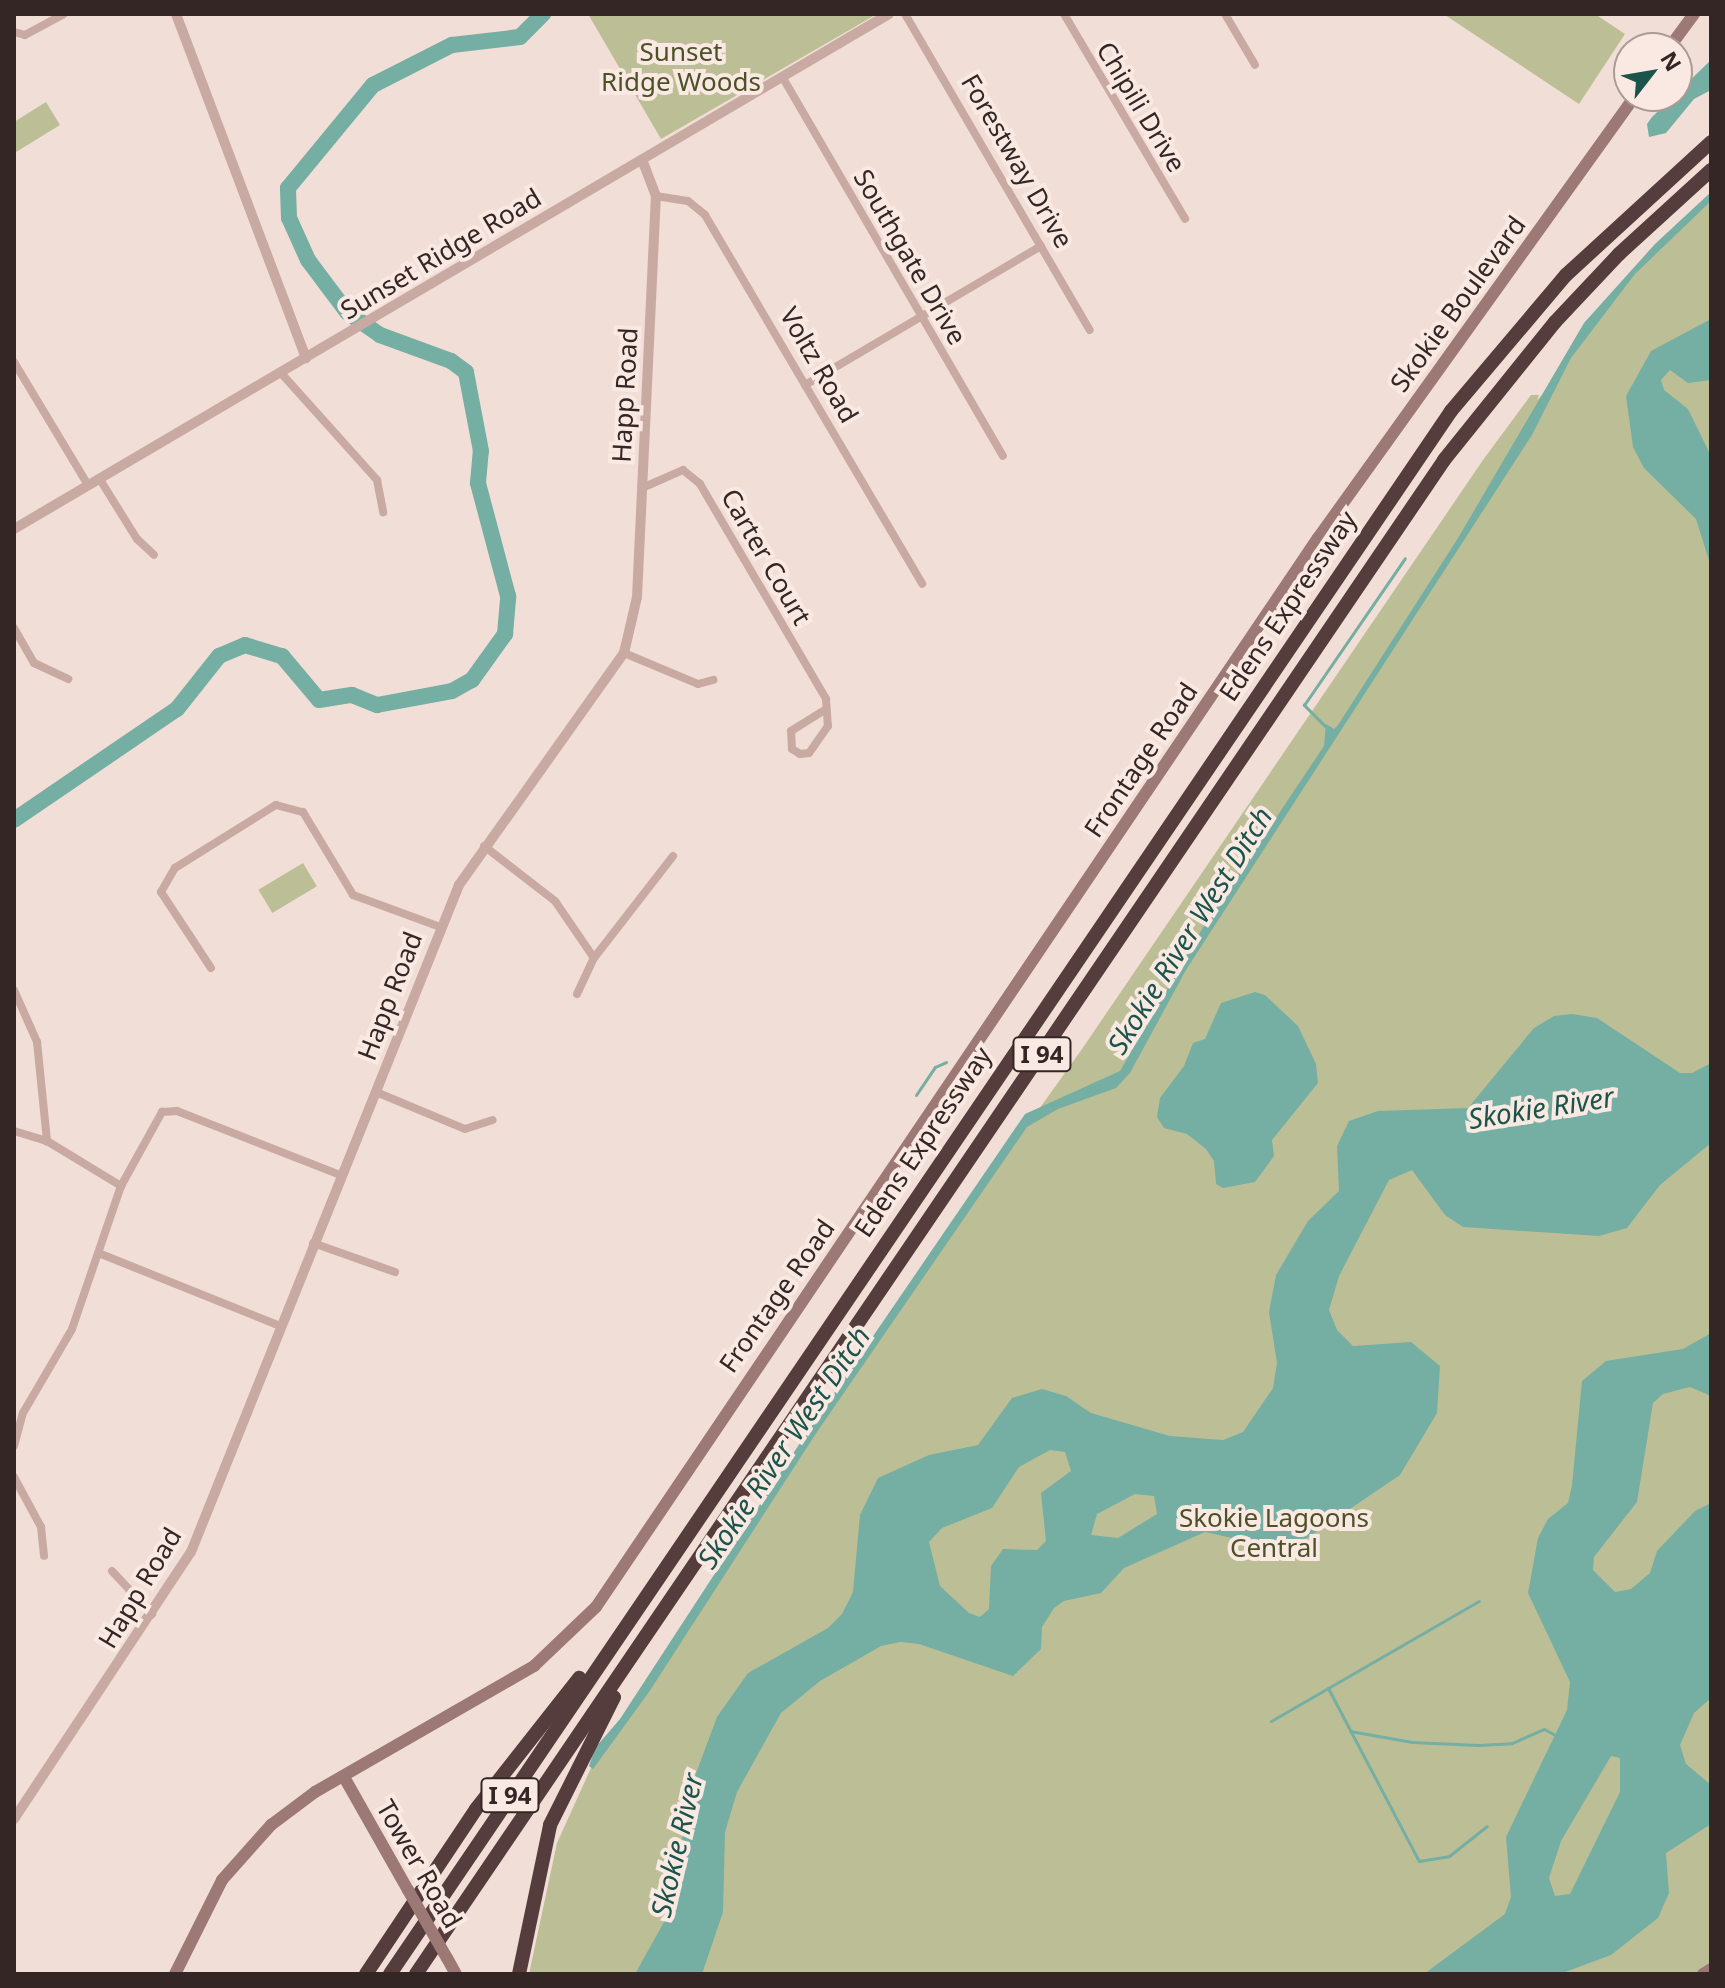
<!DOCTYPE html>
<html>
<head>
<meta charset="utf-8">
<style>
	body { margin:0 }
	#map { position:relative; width:1725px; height:1988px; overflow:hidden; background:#f1ded6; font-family:"Noto Sans",sans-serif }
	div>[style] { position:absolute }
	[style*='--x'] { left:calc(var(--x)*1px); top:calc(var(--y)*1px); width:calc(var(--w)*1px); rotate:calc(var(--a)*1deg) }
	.green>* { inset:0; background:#bcbf96; transform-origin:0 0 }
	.water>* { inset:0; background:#75aea2 }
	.stream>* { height:3px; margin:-1.5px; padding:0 1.5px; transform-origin:1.5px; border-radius:1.5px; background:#75aea2 }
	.river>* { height:16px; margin:-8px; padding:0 8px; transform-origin:8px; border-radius:8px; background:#75aea2 }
	.minor>* { height:8px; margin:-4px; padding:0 4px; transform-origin:4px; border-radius:4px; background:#c8aaa2 }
	.tertiary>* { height:10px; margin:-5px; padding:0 5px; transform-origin:5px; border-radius:5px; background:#c8aaa2 }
	.secondary>* { height:12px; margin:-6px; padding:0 6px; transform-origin:6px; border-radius:6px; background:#9c7974 }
	.motorway>* { height:14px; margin:-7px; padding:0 7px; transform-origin:7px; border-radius:7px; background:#543d3c }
	.secondary-bridge>* { height:12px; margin:-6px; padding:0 6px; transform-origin:6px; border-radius:6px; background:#9c7974 }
	span { translate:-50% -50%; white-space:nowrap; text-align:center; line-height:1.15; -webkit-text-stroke:8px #f9e9e2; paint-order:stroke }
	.shield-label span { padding:2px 6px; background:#f9e9e2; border:2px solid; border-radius:6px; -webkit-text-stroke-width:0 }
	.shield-label { font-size:24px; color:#332625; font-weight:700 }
	.park-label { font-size:26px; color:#4c5128 }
	.street-label { font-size:26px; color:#332625 }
	.water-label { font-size:28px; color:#1a544a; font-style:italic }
	.frame { position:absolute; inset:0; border:16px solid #332625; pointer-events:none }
	.north { position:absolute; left:1613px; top:32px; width:80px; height:80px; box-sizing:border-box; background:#f9e9e2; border:2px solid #aa9b96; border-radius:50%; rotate:59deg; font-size:22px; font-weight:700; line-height:32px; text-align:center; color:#332625 }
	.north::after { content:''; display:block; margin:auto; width:28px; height:36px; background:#1a544a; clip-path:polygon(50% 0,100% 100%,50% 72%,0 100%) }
</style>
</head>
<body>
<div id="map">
	<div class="green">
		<i style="clip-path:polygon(588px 14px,877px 14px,661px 139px)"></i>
		<i style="clip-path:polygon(1595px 14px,1625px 34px,1579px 104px,1445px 15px)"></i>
		<i style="clip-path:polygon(46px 102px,60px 125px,16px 152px,14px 122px)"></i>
		<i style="clip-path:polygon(1711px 198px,1711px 1974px,529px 1974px,557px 1843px,591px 1768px,874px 1340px,1082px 1049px,1483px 460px,1531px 395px,1539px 395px,1537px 400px,1548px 389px,1633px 271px)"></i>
		<i style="left:303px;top:863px;width:27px;height:52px;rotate:59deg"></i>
	</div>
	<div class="water">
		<i style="clip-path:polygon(1711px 60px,1711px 90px,1694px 99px,1666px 133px,1649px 137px,1647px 124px,1652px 117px)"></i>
		<i style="clip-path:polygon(1711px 192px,1711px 201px,1635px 274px,1571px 358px,1532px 435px,1186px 970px,1130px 1073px,1116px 1088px,1058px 1109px,1027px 1127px,817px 1432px,649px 1692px,593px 1769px,589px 1766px,595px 1748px,620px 1719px,800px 1443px,1025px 1114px,1120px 1071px,1205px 924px,1324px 746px,1326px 724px,1334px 729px,1338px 725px,1458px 538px,1584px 323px,1655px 244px)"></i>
		<i style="clip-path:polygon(1711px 319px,1711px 380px,1688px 383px,1670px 370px,1661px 380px,1664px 390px,1688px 409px,1711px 456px,1711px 567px,1696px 519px,1644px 468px,1633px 447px,1626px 396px,1651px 351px)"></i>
		<i style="clip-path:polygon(1255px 992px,1265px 995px,1298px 1026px,1316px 1064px,1318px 1083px,1272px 1140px,1274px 1156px,1255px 1182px,1223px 1188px,1216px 1184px,1214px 1161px,1206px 1149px,1187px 1134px,1164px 1128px,1157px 1117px,1160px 1098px,1184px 1066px,1193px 1043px,1205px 1039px,1221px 1003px)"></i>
		<i style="clip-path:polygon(evenodd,1572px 1014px,1597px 1018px,1680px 1073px,1692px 1073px,1711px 1063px,1711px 1143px,1660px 1185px,1627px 1228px,1599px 1236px,1463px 1227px,1445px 1215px,1412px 1170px,1389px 1180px,1339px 1276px,1329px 1310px,1337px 1330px,1353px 1346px,1411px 1342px,1440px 1366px,1437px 1413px,1400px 1475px,1301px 1542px,1268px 1546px,1205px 1532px,1124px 1568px,1101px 1593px,1064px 1601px,1054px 1608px,1042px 1627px,1041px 1649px,1013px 1676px,919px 1644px,900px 1642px,881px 1646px,820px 1681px,781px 1713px,737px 1792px,725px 1832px,723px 1912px,702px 1974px,635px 1974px,678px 1897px,685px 1803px,717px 1717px,748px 1673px,828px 1628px,842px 1614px,853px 1592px,860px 1515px,878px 1478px,929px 1455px,978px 1445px,1012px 1398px,1042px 1389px,1066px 1396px,1091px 1413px,1170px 1436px,1223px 1440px,1243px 1432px,1273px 1388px,1277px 1363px,1269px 1312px,1276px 1275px,1308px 1221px,1339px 1191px,1337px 1146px,1349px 1121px,1378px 1111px,1468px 1108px,1534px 1028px,1554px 1016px,1572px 1014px,1050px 1450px,1065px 1452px,1071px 1471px,1041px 1493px,1046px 1541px,1037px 1550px,1003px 1549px,991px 1566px,989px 1609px,980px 1617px,969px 1613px,940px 1586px,929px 1542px,942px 1528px,992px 1508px,1019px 1467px,1050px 1450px,1572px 1014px,1135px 1494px,1154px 1496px,1157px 1514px,1118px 1538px,1091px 1535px,1097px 1514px,1135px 1494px)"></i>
		<i style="clip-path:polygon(evenodd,1711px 1333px,1711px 1396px,1690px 1387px,1663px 1394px,1653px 1403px,1637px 1502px,1594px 1557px,1593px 1570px,1615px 1592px,1631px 1589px,1650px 1573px,1657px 1551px,1695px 1511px,1711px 1503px,1711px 1698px,1694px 1713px,1680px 1745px,1686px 1764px,1711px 1785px,1711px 1824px,1666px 1853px,1669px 1893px,1658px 1918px,1611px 1955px,1560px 1974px,1424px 1974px,1505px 1914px,1511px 1897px,1506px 1837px,1567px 1710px,1570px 1682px,1528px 1593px,1538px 1538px,1548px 1519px,1568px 1503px,1572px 1485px,1582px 1381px,1606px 1361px,1683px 1349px,1711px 1333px,1611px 1756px,1620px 1758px,1620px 1792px,1570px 1894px,1555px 1896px,1549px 1878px,1561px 1841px,1611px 1756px)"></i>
	</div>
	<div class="stream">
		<i style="--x:1327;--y:728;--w:33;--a:-135"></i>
		<i style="--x:1304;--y:705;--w:178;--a:-55.5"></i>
		<i style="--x:916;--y:1095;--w:34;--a:-56"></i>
		<i style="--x:935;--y:1067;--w:12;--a:-24"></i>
		<i style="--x:1328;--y:1688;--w:195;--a:62.3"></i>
		<i style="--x:1419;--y:1861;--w:30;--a:-9"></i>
		<i style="--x:1449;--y:1856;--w:48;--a:-38.3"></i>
		<i style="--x:1271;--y:1721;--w:240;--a:-30"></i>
		<i style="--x:1350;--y:1731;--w:63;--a:10.1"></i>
		<i style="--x:1412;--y:1742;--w:66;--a:2.6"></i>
		<i style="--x:1478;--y:1745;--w:34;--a:-3"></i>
		<i style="--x:1512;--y:1743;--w:35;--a:-24"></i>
		<i style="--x:1544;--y:1729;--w:17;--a:28"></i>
	</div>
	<div class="river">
		<i style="--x:14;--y:820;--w:197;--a:-34.3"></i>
		<i style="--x:177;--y:709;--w:68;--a:-51.6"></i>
		<i style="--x:219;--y:656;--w:28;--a:-23"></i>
		<i style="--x:245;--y:645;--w:39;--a:17"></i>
		<i style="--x:282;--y:656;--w:57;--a:49.9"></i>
		<i style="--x:319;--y:700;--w:33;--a:-9"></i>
		<i style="--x:352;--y:695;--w:27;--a:22"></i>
		<i style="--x:377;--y:705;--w:76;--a:-10.6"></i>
		<i style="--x:452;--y:691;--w:23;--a:-29"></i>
		<i style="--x:472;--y:680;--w:57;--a:-54.3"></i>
		<i style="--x:505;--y:634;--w:38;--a:-85"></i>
		<i style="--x:508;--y:596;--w:117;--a:-104.9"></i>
		<i style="--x:478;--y:483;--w:32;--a:-85"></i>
		<i style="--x:481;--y:451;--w:80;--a:-100.8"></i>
		<i style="--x:466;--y:372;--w:19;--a:-144"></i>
		<i style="--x:451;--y:361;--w:76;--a:-159.9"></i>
		<i style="--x:380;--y:335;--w:40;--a:-145.1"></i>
		<i style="--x:347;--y:312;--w:65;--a:-126.9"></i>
		<i style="--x:308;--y:260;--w:46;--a:-114.3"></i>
		<i style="--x:289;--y:218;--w:30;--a:-92"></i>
		<i style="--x:288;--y:188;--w:134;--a:-50.5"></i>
		<i style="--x:373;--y:85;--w:89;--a:-26.9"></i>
		<i style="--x:452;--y:45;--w:68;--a:-6.7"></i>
		<i style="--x:520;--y:37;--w:33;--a:-45"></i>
	</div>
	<div class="minor">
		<i style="--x:905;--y:14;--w:366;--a:59.7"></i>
		<i style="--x:1064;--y:14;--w:238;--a:59.4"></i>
		<i style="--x:1225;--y:14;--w:59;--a:59.5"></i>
		<i style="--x:14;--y:32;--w:11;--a:15"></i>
		<i style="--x:25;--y:35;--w:44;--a:-28.3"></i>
		<i style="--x:783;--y:78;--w:437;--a:59.8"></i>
		<i style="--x:656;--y:196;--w:32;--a:9"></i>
		<i style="--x:688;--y:201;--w:22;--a:39"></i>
		<i style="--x:705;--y:215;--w:428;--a:59.5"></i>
		<i style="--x:14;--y:362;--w:144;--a:59"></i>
		<i style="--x:281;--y:373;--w:144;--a:48.1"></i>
		<i style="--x:377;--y:480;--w:33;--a:79"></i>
		<i style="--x:805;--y:385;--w:274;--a:-30.5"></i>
		<i style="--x:99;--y:478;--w:72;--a:58.1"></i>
		<i style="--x:137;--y:539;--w:23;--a:43"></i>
		<i style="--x:642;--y:488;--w:45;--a:-23.7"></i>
		<i style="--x:683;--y:470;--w:22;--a:39"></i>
		<i style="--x:700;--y:484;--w:249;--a:59.6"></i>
		<i style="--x:826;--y:699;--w:27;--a:86"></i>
		<i style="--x:828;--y:726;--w:33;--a:125"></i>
		<i style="--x:809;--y:753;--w:9;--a:174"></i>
		<i style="--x:800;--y:754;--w:9;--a:-148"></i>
		<i style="--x:792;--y:749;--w:18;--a:-93"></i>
		<i style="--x:791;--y:731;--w:39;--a:-32"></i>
		<i style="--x:14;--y:628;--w:40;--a:60.3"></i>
		<i style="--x:34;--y:663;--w:38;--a:25"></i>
		<i style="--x:624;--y:653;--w:80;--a:22.7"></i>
		<i style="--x:698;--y:684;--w:16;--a:-15"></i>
		<i style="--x:484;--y:846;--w:90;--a:37.8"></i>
		<i style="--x:555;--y:901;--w:69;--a:55.6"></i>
		<i style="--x:211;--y:968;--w:91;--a:-123.3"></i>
		<i style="--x:161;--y:892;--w:28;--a:-60"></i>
		<i style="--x:175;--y:868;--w:119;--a:-32"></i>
		<i style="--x:276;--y:805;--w:28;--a:15"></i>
		<i style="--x:303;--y:812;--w:97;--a:58.9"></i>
		<i style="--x:353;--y:895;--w:93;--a:20.2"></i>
		<i style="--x:14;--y:990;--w:57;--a:66.1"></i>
		<i style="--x:37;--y:1042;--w:100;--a:84.2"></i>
		<i style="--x:577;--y:994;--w:40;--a:-65"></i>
		<i style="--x:594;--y:958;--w:129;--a:-52.2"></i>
		<i style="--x:376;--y:1092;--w:96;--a:22.6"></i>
		<i style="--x:465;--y:1129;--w:29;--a:-18"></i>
		<i style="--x:14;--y:1131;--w:34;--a:17"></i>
		<i style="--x:47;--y:1141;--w:87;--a:31.3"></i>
		<i style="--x:313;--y:1243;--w:87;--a:19.5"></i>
		<i style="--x:101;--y:1254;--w:193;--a:21.9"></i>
		<i style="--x:14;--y:1446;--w:34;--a:-75"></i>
		<i style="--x:23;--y:1413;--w:97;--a:-59.7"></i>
		<i style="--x:72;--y:1329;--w:151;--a:-71.1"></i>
		<i style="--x:121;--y:1186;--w:85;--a:-61"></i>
		<i style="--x:162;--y:1112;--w:15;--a:-4"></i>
		<i style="--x:177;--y:1111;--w:175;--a:21.4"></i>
		<i style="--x:14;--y:1477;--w:57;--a:61.6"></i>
		<i style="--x:41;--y:1527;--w:29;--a:84"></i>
		<i style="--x:112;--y:1571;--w:59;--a:47.1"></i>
	</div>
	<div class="tertiary">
		<i style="--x:176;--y:14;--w:368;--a:69.3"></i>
		<i style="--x:14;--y:529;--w:1015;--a:-30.48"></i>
		<i style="--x:14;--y:1819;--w:320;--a:-56.5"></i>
		<i style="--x:191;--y:1552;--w:719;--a:-68.11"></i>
		<i style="--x:459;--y:885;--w:285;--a:-54.6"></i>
		<i style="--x:624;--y:653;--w:57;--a:-76.9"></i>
		<i style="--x:637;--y:597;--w:401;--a:-87.3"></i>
		<i style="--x:656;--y:196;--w:39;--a:-111"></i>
	</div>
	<div class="secondary">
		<i style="--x:1669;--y:48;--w:42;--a:-53.7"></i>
		<i style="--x:344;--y:1777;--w:130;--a:60.5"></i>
		<i style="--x:447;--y:1958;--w:18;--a:61"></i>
		<i style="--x:175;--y:1974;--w:105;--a:-63.4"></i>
		<i style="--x:222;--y:1880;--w:74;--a:-48.3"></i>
		<i style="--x:271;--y:1825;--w:55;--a:-36.9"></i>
		<i style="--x:315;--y:1792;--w:253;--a:-29.9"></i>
		<i style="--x:534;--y:1666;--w:86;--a:-43.6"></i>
		<i style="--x:596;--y:1607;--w:1290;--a:-55.97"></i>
		<i style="--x:1318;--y:538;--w:544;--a:-54.35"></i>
		<i style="--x:1703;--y:1974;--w:9;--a:-32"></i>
	</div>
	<div class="motorway">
		<i style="--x:366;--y:1974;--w:198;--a:-56.3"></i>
		<i style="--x:476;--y:1809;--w:167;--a:-51.8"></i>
		<i style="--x:390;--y:1974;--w:1889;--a:-55.83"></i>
		<i style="--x:1451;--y:411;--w:178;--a:-49.8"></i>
		<i style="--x:1566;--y:275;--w:197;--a:-42.5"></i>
		<i style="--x:416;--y:1974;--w:1830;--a:-55.82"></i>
		<i style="--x:1444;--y:460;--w:177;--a:-51.2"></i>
		<i style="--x:1555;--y:322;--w:93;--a:-46.7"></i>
		<i style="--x:1619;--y:254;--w:125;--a:-42.4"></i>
		<i style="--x:519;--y:1974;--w:152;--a:-78.2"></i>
		<i style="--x:550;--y:1825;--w:143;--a:-63.4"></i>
	</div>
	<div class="secondary-bridge">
		<i style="--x:408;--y:1890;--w:78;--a:60.2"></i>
	</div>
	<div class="shield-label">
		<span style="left:1042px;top:1054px">I 94</span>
		<span style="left:510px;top:1795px">I 94</span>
	</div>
	<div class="park-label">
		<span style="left:681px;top:67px">Sunset<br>Ridge Woods</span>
		<span style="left:1274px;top:1533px">Skokie Lagoons<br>Central</span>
	</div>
	<div class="street-label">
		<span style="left:1141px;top:107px;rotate:59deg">Chipili Drive</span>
		<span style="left:1017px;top:161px;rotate:60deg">Forestway Drive</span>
		<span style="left:441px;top:254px;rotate:-31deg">Sunset Ridge Road</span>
		<span style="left:910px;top:257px;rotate:60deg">Southgate Drive</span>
		<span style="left:1458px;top:304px;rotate:-54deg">Skokie Boulevard</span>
		<span style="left:819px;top:365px;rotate:60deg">Voltz Road</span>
		<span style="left:625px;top:395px;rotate:-87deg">Happ Road</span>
		<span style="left:766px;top:557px;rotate:60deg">Carter Court</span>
		<span style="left:1288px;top:606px;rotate:-56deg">Edens Expressway</span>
		<span style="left:1141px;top:760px;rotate:-56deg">Frontage Road</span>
		<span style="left:390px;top:996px;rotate:-69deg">Happ Road</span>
		<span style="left:923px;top:1142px;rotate:-56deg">Edens Expressway</span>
		<span style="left:777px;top:1296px;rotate:-55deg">Frontage Road</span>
		<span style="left:140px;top:1588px;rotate:-59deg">Happ Road</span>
		<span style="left:419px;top:1864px;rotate:60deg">Tower Road</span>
	</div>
	<div class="water-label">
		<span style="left:1189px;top:930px;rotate:-58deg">Skokie River West Ditch</span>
		<span style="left:1541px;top:1107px;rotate:-9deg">Skokie River</span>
		<span style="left:783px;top:1447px;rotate:-56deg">Skokie River West Ditch</span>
		<span style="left:676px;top:1845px;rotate:-77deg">Skokie River</span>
	</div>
	<div class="frame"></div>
	<div class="north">N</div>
</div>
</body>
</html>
